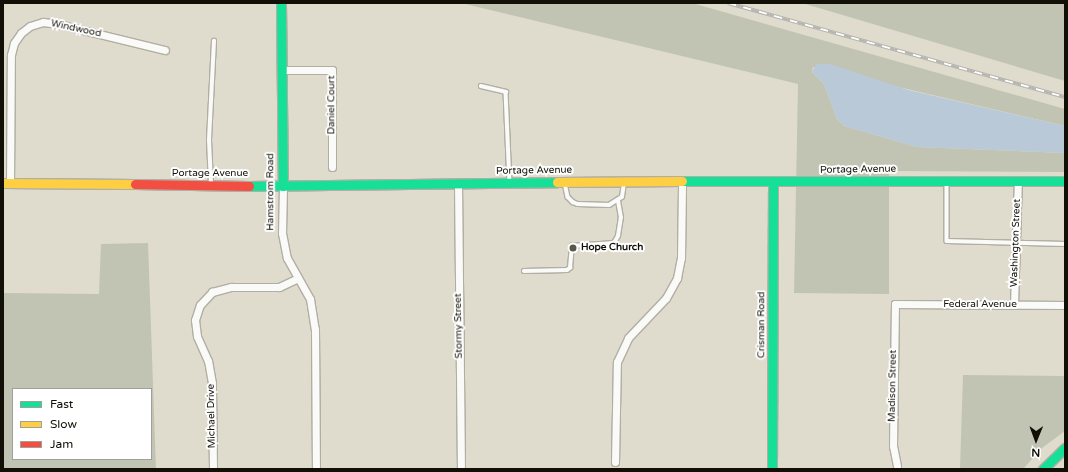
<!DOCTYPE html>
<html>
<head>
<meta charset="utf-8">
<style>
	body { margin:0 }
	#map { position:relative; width:1068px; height:472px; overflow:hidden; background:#dfdccd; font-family:"Varela Round",sans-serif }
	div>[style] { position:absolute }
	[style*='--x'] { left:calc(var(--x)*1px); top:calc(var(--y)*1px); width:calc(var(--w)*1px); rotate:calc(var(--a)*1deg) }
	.green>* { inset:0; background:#c2c4b3 }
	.water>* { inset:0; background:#b9c9d7 }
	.roads { filter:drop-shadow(1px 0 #b1aea3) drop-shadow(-1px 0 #b1aea3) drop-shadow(0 1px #b1aea3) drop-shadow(0 -1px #b1aea3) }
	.lane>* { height:3.5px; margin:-1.75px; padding:0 1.75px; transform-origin:1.75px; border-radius:1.75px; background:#fafaf8 }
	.street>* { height:7px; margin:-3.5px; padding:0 3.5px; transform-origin:3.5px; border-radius:3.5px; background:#fafaf8 }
	.fast>* { height:9px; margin:-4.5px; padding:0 4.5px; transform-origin:4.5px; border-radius:4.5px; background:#16e098 }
	.slow>* { height:9px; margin:-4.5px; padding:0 4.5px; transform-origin:4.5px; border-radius:4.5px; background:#ffcf43 }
	.jam>* { height:9px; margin:-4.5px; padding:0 4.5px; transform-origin:4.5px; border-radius:4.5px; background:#f24e42 }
	.rail>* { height:4px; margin-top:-2px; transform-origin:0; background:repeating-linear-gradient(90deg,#fff 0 8px,#b5b4b0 0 16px); box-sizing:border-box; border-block:1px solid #b5b4b0 }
	.dots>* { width:11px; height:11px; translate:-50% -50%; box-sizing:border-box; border:2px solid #fff; border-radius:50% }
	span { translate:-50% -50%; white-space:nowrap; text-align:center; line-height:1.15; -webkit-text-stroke:4px #fff; paint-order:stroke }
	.street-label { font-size:10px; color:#110f06 }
	.poi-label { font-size:10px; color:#110f06; font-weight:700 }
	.left { translate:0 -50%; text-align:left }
	.frame { position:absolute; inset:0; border:4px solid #110f06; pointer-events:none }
	.legend { position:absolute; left:12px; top:388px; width:140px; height:72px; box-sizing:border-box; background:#fff; border:1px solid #a09f9b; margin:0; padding:5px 7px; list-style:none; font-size:12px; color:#110f06 }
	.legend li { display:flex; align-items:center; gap:8px; height:20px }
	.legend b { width:20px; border:1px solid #a09f9b }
	.north { position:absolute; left:1016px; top:420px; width:40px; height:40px; -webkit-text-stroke:3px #fff; paint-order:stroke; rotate:181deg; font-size:11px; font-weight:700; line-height:16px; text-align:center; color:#110f06 }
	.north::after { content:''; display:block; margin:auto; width:14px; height:18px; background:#110f06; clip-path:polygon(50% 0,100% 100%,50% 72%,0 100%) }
</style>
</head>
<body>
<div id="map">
	<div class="green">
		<i style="clip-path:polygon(461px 3px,692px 3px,1065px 109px,1065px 126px,813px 67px,812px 72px,824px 84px,837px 119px,844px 126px,917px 147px,1065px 153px,1065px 172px,889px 171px,889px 294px,794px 293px,798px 84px)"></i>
		<i style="clip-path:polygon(802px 3px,1065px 3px,1065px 81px)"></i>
		<i style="clip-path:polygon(evenodd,148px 243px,156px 469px,3px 469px,3px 293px,99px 294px,101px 244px,148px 243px,13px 389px,151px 389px,151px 459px,13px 459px,13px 389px)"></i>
		<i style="clip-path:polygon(963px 375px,1065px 376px,1065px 431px,1042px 448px,1023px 469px,960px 469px)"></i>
	</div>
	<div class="water">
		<i style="clip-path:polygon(816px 64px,830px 64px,908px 90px,1065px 126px,1065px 153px,917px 147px,844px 126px,837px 119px,824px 84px,812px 72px)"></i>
	</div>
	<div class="roads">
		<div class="lane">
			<i style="--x:481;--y:86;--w:26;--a:13"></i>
			<i style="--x:506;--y:92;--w:90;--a:87.5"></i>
			<i style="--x:565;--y:183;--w:14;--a:78"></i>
			<i style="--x:568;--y:197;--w:7;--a:45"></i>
			<i style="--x:573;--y:202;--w:5;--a:22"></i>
			<i style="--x:578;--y:204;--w:31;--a:2"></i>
			<i style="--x:609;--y:205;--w:15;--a:-32"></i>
			<i style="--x:622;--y:197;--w:15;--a:-82"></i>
			<i style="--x:947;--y:183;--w:58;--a:90"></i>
			<i style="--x:947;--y:241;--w:118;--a:1.5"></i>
			<i style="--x:211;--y:184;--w:44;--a:-92.6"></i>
			<i style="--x:209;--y:140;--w:99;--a:-87.1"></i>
			<i style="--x:524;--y:271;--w:43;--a:-1.3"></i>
			<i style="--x:567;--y:270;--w:4;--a:-34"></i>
			<i style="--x:570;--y:268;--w:22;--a:-85"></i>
			<i style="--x:572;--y:246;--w:42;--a:-4.1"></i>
			<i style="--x:614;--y:243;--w:8;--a:-60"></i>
			<i style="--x:618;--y:236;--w:18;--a:-81"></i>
			<i style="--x:621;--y:218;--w:17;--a:-100"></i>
		</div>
		<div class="street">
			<i style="--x:281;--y:70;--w:51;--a:0"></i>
			<i style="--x:332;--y:70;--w:97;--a:90"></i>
			<i style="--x:10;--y:184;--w:129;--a:-89.6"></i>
			<i style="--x:11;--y:55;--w:12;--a:-76"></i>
			<i style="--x:14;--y:43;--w:12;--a:-55"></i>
			<i style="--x:21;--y:33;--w:11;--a:-38"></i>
			<i style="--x:30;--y:26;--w:14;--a:-17"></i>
			<i style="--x:43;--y:22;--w:15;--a:8"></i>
			<i style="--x:58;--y:24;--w:110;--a:13.7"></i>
			<i style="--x:458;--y:184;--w:285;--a:89.4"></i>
			<i style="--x:283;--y:186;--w:47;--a:91.2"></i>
			<i style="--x:282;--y:233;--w:25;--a:79"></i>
			<i style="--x:287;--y:258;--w:47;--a:60.7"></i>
			<i style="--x:310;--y:299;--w:30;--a:81"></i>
			<i style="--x:315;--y:329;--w:140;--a:89.6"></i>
			<i style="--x:1014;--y:305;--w:124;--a:-88.2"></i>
			<i style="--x:615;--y:462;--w:100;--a:-88.9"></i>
			<i style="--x:617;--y:362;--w:26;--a:-65"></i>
			<i style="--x:628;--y:338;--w:55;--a:-46.5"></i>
			<i style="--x:666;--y:298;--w:23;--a:-61"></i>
			<i style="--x:677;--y:278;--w:20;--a:-79"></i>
			<i style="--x:681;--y:258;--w:76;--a:-89.2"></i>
			<i style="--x:897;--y:466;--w:20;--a:-101"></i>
			<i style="--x:893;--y:446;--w:142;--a:-89.2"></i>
			<i style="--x:895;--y:304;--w:170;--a:0.3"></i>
			<i style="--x:213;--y:469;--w:86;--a:-90.7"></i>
			<i style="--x:212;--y:383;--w:22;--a:-100"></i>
			<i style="--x:208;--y:361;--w:27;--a:-114"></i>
			<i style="--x:197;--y:336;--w:16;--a:-97"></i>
			<i style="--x:195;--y:320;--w:16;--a:-72"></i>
			<i style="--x:200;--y:305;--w:18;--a:-47"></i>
			<i style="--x:212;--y:292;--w:20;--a:-15"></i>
			<i style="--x:231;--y:287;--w:48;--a:0"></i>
			<i style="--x:279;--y:287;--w:21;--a:-25"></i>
		</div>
		<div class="fast">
			<i style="--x:281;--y:3;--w:183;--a:89.4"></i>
			<i style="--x:682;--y:181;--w:383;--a:0"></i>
			<i style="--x:249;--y:186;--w:308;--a:-0.7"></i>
			<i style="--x:772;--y:469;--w:287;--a:-89.8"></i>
			<i style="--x:1043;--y:469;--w:30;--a:-44"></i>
		</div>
		<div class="slow">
			<i style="--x:557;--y:182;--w:125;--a:-0.5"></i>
			<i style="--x:3;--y:183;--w:132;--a:0.4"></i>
		</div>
		<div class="jam">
			<i style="--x:135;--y:184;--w:114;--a:1"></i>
		</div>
	</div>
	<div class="rail">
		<i style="--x:728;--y:3;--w:350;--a:15.6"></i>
	</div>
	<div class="dots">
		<i style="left:573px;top:248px;background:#59574c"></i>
	</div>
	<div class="street-label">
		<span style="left:76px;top:29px;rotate:12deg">Windwood</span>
		<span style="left:332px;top:105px;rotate:-90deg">Daniel Court</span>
		<span style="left:858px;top:170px;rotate:-1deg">Portage Avenue</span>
		<span style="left:534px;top:171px;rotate:-1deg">Portage Avenue</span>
		<span style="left:210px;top:174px">Portage Avenue</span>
		<span style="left:271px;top:192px;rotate:-90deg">Hamstrom Road</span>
		<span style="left:1016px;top:243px;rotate:-88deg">Washington Street</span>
		<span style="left:980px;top:305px">Federal Avenue</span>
		<span style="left:762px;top:325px;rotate:-90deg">Crisman Road</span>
		<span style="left:459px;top:326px;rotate:-91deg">Stormy Street</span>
		<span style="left:893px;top:386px;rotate:-89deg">Madison Street</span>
		<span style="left:212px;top:416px;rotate:-91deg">Michael Drive</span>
	</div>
	<div class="poi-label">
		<span class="left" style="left:581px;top:248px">Hope Church</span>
	</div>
	<div class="frame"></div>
	<ul class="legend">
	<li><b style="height:5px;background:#16e098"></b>Fast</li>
	<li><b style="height:5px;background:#ffcf43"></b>Slow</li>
	<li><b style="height:5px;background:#f24e42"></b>Jam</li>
	</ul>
	<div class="north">N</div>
</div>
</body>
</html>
